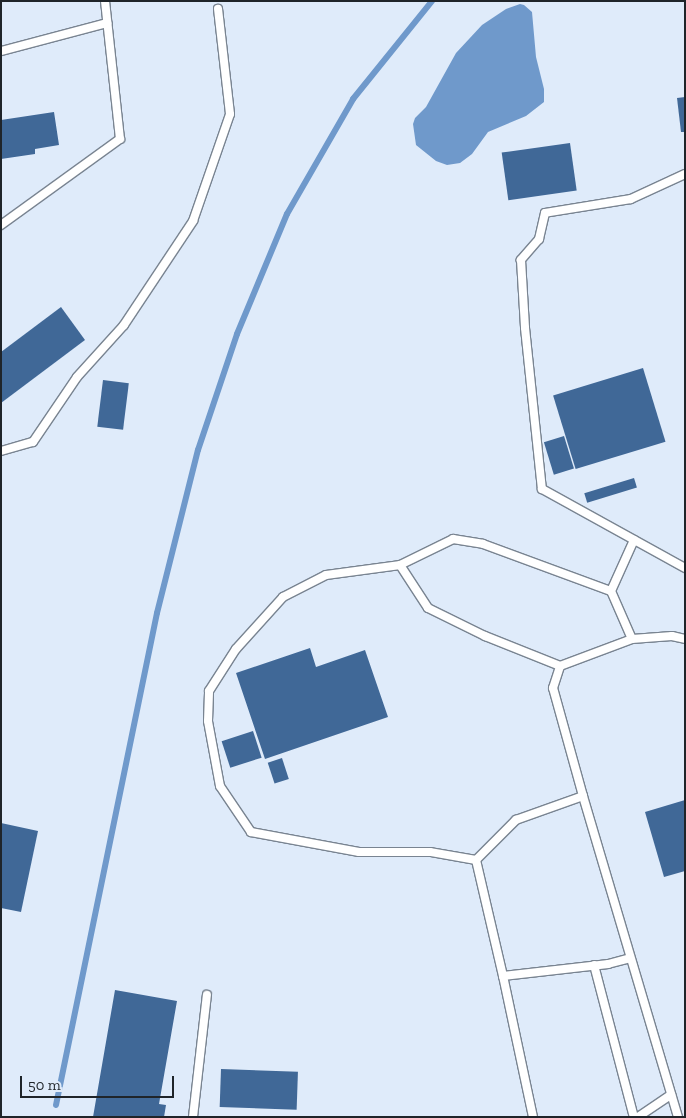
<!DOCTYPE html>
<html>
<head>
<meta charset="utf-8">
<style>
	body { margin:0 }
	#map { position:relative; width:686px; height:1118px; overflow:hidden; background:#dfebfa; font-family:"Zilla Slab",serif }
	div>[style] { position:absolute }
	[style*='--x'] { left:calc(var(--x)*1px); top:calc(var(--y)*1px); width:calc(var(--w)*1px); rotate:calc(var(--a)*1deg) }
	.water>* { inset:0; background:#6f99cb }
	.stream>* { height:6px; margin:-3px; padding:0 3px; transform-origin:3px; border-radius:3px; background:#6f99cb }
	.building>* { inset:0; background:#406897; transform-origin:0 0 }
	.roads { filter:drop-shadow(1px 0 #798491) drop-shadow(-1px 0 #798491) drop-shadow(0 1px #798491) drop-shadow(0 -1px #798491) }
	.service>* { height:8px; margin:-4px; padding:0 4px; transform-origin:4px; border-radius:4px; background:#fff }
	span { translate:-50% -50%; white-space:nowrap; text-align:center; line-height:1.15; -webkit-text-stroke:5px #dfebfa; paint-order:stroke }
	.frame { position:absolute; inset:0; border:2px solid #1f2429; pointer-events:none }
	.scale { position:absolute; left:20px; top:1076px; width:154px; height:22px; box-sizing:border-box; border:2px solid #1f2429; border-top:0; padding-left:6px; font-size:15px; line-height:18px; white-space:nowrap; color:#1f2429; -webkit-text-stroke:4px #dfebfa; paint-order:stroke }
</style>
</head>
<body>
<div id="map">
	<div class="water">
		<i style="clip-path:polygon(520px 4px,524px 5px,532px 12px,536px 57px,544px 89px,544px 102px,526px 116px,488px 132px,472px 154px,460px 163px,447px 165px,436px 161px,416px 145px,413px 124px,415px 118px,426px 107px,456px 53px,482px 25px,506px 9px)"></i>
	</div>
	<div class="stream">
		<i style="--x:56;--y:1105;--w:502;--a:-78.4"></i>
		<i style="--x:157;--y:613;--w:168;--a:-75.9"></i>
		<i style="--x:198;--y:450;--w:122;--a:-71.4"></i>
		<i style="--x:237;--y:334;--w:130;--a:-67.4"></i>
		<i style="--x:287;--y:214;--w:133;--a:-60.1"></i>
		<i style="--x:353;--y:99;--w:126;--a:-51.1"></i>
	</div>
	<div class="building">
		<i style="clip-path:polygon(685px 97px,685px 132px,681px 132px,677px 98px)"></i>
		<i style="clip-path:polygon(54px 112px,59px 145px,35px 149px,35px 154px,1px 159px,1px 120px)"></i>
		<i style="left:570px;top:143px;width:48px;height:69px;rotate:82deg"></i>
		<i style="clip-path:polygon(61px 307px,85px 340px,1px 403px,1px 352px)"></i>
		<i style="left:643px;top:368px;width:77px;height:94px;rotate:73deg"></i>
		<i style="left:103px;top:380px;width:26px;height:47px;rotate:7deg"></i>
		<i style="left:564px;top:436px;width:34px;height:21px;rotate:73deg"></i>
		<i style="left:634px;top:478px;width:10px;height:52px;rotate:73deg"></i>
		<i style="clip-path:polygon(310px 648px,316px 667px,365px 650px,388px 717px,265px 759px,236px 673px)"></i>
		<i style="left:253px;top:731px;width:28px;height:33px;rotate:72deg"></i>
		<i style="left:282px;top:758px;width:22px;height:15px;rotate:72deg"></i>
		<i style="clip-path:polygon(685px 800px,685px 871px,664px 877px,645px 812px)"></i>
		<i style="clip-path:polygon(1px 823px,38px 831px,21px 912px,1px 908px)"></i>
		<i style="clip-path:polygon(115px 990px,177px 1001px,159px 1104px,166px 1105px,164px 1117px,93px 1117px)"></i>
		<i style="left:221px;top:1069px;width:77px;height:38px;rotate:2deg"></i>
	</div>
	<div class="roads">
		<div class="service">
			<i style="--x:1;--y:51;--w:110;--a:-14.8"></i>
			<i style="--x:685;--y:174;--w:60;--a:155.2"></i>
			<i style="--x:631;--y:199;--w:87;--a:170.8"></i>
			<i style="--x:545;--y:213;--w:27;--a:103"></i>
			<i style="--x:539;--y:239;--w:28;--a:131"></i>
			<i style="--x:521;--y:260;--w:68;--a:86.6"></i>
			<i style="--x:525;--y:328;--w:162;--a:84"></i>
			<i style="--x:542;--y:489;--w:163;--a:28.9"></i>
			<i style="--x:1;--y:225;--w:147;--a:-35.9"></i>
			<i style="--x:120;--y:139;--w:139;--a:-96.2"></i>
			<i style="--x:1;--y:451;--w:33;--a:-16"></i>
			<i style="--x:33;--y:442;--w:78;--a:-55.9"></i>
			<i style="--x:77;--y:377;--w:70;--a:-47.9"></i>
			<i style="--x:124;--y:325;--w:125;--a:-56.4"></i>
			<i style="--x:193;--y:221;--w:113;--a:-70.9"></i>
			<i style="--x:230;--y:114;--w:106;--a:-96.5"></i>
			<i style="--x:400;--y:565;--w:59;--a:-26.1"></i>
			<i style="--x:453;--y:539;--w:30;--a:9"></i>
			<i style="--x:483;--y:544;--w:136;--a:20.2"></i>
			<i style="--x:611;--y:591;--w:52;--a:66.4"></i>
			<i style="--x:611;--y:591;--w:56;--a:-65.7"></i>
			<i style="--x:476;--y:860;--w:47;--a:-170.1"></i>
			<i style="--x:430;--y:852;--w:71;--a:180"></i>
			<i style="--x:359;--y:852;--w:110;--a:-169.5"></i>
			<i style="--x:251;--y:832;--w:55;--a:-124"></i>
			<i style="--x:220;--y:786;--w:66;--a:-100.5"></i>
			<i style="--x:208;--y:721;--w:30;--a:-88"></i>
			<i style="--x:209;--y:691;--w:50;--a:-57.3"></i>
			<i style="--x:236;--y:649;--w:70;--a:-47.9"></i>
			<i style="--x:283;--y:597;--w:48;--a:-27.1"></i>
			<i style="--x:326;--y:575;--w:75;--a:-7.7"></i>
			<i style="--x:400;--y:565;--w:51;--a:56.9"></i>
			<i style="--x:428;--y:608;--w:64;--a:26.2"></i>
			<i style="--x:485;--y:636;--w:81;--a:21.8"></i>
			<i style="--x:594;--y:965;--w:157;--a:75.3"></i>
			<i style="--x:503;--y:976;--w:119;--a:-103.1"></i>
			<i style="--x:476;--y:860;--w:57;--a:-45"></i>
			<i style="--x:516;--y:820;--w:71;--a:-19.7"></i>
			<i style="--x:193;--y:1117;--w:123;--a:-83.5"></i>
			<i style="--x:533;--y:1117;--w:144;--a:-102"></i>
			<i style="--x:503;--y:976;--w:106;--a:-6.5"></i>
			<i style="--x:608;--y:964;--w:23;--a:-15"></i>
			<i style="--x:638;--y:1117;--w:40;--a:-34"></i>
			<i style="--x:678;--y:1117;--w:335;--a:-106.5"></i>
			<i style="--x:583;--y:796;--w:112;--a:-105.5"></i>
			<i style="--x:553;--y:688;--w:23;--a:-72"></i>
			<i style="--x:560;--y:666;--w:77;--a:-20.6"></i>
			<i style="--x:632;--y:639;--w:40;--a:-4.3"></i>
			<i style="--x:672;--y:636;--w:13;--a:13"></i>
		</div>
	</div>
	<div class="frame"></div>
	<div class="scale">50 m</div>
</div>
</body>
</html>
